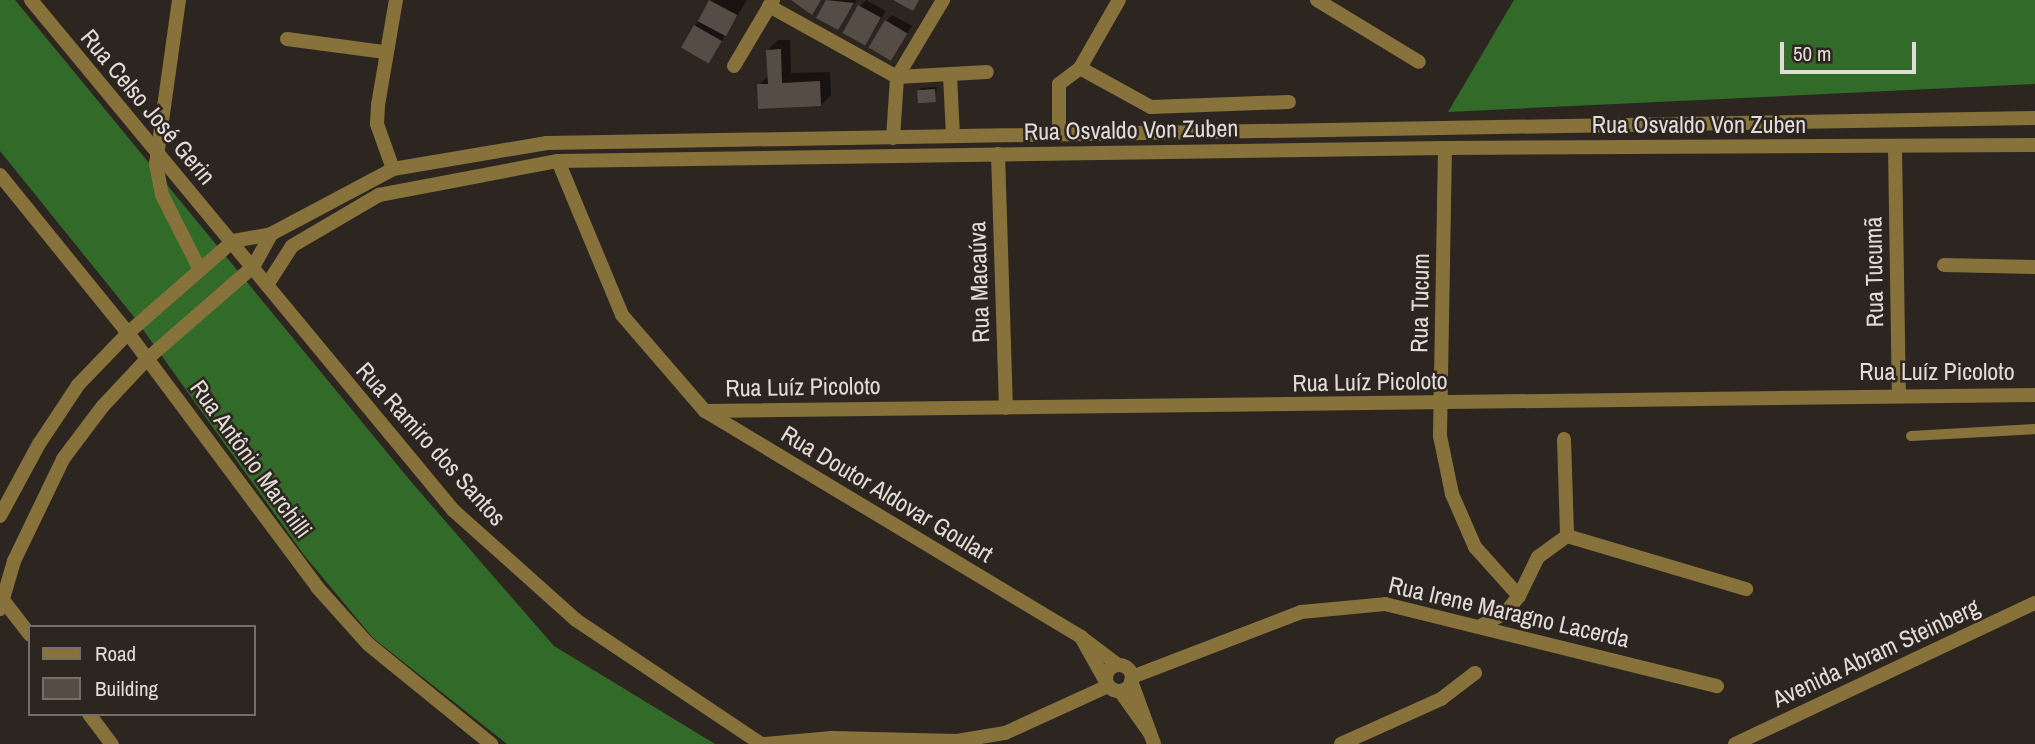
<!DOCTYPE html>
<html>
<head>
<meta charset="utf-8">
<style>
	body { margin:0 }
	#map { position:relative; width:2035px; height:744px; overflow:hidden; background:#2d251f; font-family:"Archivo Narrow",sans-serif }
	div>[style] { position:absolute }
	[style*='--x'] { left:calc(var(--x)*1px); top:calc(var(--y)*1px); width:calc(var(--w)*1px); rotate:calc(var(--a)*1deg) }
	.forest>* { inset:0; background:#326b29 }
	.shadow>* { inset:0; background:#0007 }
	.building>* { inset:0; background:#554c46; transform-origin:0 0 }
	.service>* { height:10px; margin:-5px; padding:0 5px; transform-origin:5px; border-radius:5px; background:#86723a }
	.minor>* { height:14px; margin:-7px; padding:0 7px; transform-origin:7px; border-radius:7px; background:#86723a }
	.minor>.ring { margin:-7px; padding:0; box-sizing:content-box; background:none; border:14px solid #86723a; border-radius:50% }
	.tertiary>* { height:14px; margin:-7px; padding:0 7px; transform-origin:7px; border-radius:7px; background:#86723a }
	span { translate:-50% -50%; white-space:nowrap; text-align:center; line-height:1.15; -webkit-text-stroke:5px #2d251f; paint-order:stroke }
	.street-label { font-size:24px; color:#e2dcd9 }
	.legend { position:absolute; left:28px; top:625px; width:228px; height:91px; box-sizing:border-box; background:#2d251f; border:2px solid #756e69; margin:0; padding:9px 12px; list-style:none; font-size:21px; color:#e2dcd9 }
	.legend li { display:flex; align-items:center; gap:14px; height:35px }
	.legend b { width:35px; border:2px solid #756e69 }
	.scale { position:absolute; left:1780px; top:42px; width:136px; height:32px; box-sizing:border-box; border:4px solid #e2dcd9; border-top:0; padding-left:9px; font-size:21px; line-height:24px; white-space:nowrap; color:#e2dcd9; -webkit-text-stroke:5px #2d251f; paint-order:stroke }
</style>
</head>
<body>
<div id="map">
	<div class="forest">
		<i style="clip-path:polygon(0 0,15px 0,413px 484px,554px 646px,715px 744px,507px 744px,373px 638px,304px 555px,134px 317px,0 151px)"></i>
		<i style="clip-path:polygon(1514px 0,2035px 0,2035px 84px,1448px 112px)"></i>
	</div>
	<div class="shadow">
		<i style="clip-path:polygon(711px 0,747px 0,709px 61px,695px 26px)"></i>
		<i style="clip-path:polygon(828px 0,857px 0,838px 28px,819px 17px)"></i>
		<i style="clip-path:polygon(866px 0,886px 11px,864px 43px,860px 6px)"></i>
		<i style="clip-path:polygon(892px 15px,912px 26px,890px 58px,886px 21px)"></i>
		<i style="clip-path:polygon(778px 40px,790px 40px,791px 73px,830px 72px,831px 95px,821px 105px,759px 85px,769px 75px,768px 50px)"></i>
		<i style="clip-path:polygon(937px 87px,935px 100px,919px 91px,922px 88px)"></i>
	</div>
	<div class="building">
		<i style="left:709px;top:0;width:32px;height:24px;rotate:28deg"></i>
		<i style="clip-path:polygon(791px 0,821px 0,812px 15px)"></i>
		<i style="clip-path:polygon(826px 0,854px 3px,838px 30px,816px 18px)"></i>
		<i style="clip-path:polygon(893px 0,919px 0,913px 11px)"></i>
		<i style="left:858px;top:5px;width:26px;height:32px;rotate:29deg"></i>
		<i style="left:885px;top:20px;width:26px;height:32px;rotate:31deg"></i>
		<i style="left:694px;top:25px;width:32px;height:26px;rotate:30deg"></i>
		<i style="clip-path:polygon(781px 49px,782px 83px,820px 81px,821px 106px,758px 109px,757px 84px,768px 84px,766px 50px)"></i>
		<i style="left:935px;top:89px;width:13px;height:18px;rotate:86deg"></i>
	</div>
	<div class="service">
		<i style="--x:1911;--y:436;--w:124;--a:-3.2"></i>
	</div>
	<div class="minor">
		<i style="--x:31;--y:0;--w:662;--a:50.39"></i>
		<i style="--x:453;--y:510;--w:165;--a:41.8"></i>
		<i style="--x:576;--y:620;--w:223;--a:33.8"></i>
		<i style="--x:179;--y:0;--w:166;--a:98"></i>
		<i style="--x:156;--y:164;--w:32;--a:79"></i>
		<i style="--x:162;--y:195;--w:84;--a:63.1"></i>
		<i style="--x:1317;--y:0;--w:119;--a:31.3"></i>
		<i style="--x:769;--y:6;--w:146;--a:29"></i>
		<i style="--x:897;--y:77;--w:90;--a:-3.2"></i>
		<i style="--x:287;--y:39;--w:99;--a:7.6"></i>
		<i style="--x:734;--y:66;--w:77;--a:-59.4"></i>
		<i style="--x:1080;--y:68;--w:81;--a:28.8"></i>
		<i style="--x:1151;--y:107;--w:138;--a:-2.1"></i>
		<i style="--x:950;--y:75;--w:61;--a:87.2"></i>
		<i style="--x:1059;--y:134;--w:50;--a:-90"></i>
		<i style="--x:1059;--y:84;--w:26;--a:-37"></i>
		<i style="--x:1080;--y:68;--w:78;--a:-60.2"></i>
		<i style="--x:893;--y:138;--w:61;--a:-86.2"></i>
		<i style="--x:897;--y:77;--w:90;--a:-59.1"></i>
		<i style="--x:1445;--y:148;--w:288;--a:91"></i>
		<i style="--x:1440;--y:436;--w:59;--a:78.3"></i>
		<i style="--x:1452;--y:494;--w:58;--a:66.5"></i>
		<i style="--x:1475;--y:547;--w:66;--a:48.1"></i>
		<i style="--x:1519;--y:596;--w:22;--a:129"></i>
		<i style="--x:1505;--y:613;--w:27;--a:152"></i>
		<i style="--x:1895;--y:148;--w:246;--a:89.1"></i>
		<i style="--x:998;--y:154;--w:254;--a:88.2"></i>
		<i style="--x:558;--y:161;--w:167;--a:67.4"></i>
		<i style="--x:622;--y:315;--w:127;--a:49.2"></i>
		<i style="--x:705;--y:411;--w:439;--a:31"></i>
		<i style="--x:1081;--y:637;--w:46;--a:37.1"></i>
		<i style="--x:393;--y:169;--w:48;--a:-109.6"></i>
		<i style="--x:377;--y:124;--w:19;--a:-87"></i>
		<i style="--x:378;--y:105;--w:107;--a:-80.3"></i>
		<i style="--x:0;--y:175;--w:203;--a:51"></i>
		<i style="--x:128;--y:333;--w:140;--a:-41.2"></i>
		<i style="--x:233;--y:241;--w:39;--a:-10"></i>
		<i style="--x:271;--y:234;--w:138;--a:-28"></i>
		<i style="--x:393;--y:169;--w:156;--a:-9.6"></i>
		<i style="--x:547;--y:143;--w:1488;--a:-0.96"></i>
		<i style="--x:1944;--y:265;--w:91;--a:1.3"></i>
		<i style="--x:267;--y:285;--w:46;--a:-57.3"></i>
		<i style="--x:292;--y:246;--w:101;--a:-30.4"></i>
		<i style="--x:379;--y:195;--w:182;--a:-10.8"></i>
		<i style="--x:558;--y:161;--w:887;--a:-0.84"></i>
		<i style="--x:1445;--y:148;--w:590;--a:-0.29"></i>
		<i style="--x:147;--y:359;--w:140;--a:-41"></i>
		<i style="--x:253;--y:267;--w:38;--a:-61"></i>
		<i style="--x:705;--y:411;--w:1330;--a:-0.69"></i>
		<i style="--x:1564;--y:439;--w:97;--a:88.2"></i>
		<i style="--x:0;--y:596;--w:49;--a:52.4"></i>
		<i style="--x:1519;--y:596;--w:43;--a:-64"></i>
		<i style="--x:1538;--y:557;--w:36;--a:-36"></i>
		<i style="--x:1567;--y:536;--w:187;--a:16.5"></i>
		<i style="--x:1081;--y:637;--w:49;--a:60.8"></i>
		<i class="ring" style="left:1106px;top:665px;width:12px;height:12px"></i>
		<i style="--x:1132;--y:677;--w:181;--a:-21"></i>
		<i style="--x:1301;--y:612;--w:84;--a:-5.4"></i>
		<i style="--x:1385;--y:604;--w:342;--a:13.9"></i>
		<i style="--x:1131;--y:681;--w:67;--a:69.9"></i>
		<i style="--x:1120;--y:691;--w:50;--a:54.7"></i>
		<i style="--x:89;--y:714;--w:38;--a:53"></i>
		<i style="--x:765;--y:744;--w:67;--a:-5.1"></i>
		<i style="--x:832;--y:738;--w:125;--a:1.4"></i>
		<i style="--x:957;--y:741;--w:49;--a:-9.5"></i>
		<i style="--x:1005;--y:733;--w:113;--a:-24.5"></i>
		<i style="--x:1341;--y:744;--w:110;--a:-24.2"></i>
		<i style="--x:1441;--y:699;--w:43;--a:-37.4"></i>
		<i style="--x:1735;--y:744;--w:331;--a:-25.2"></i>
	</div>
	<div class="tertiary">
		<i style="--x:0;--y:516;--w:82;--a:-61.6"></i>
		<i style="--x:39;--y:444;--w:71;--a:-56.5"></i>
		<i style="--x:78;--y:385;--w:72;--a:-46.1"></i>
		<i style="--x:128;--y:333;--w:317;--a:53.3"></i>
		<i style="--x:317;--y:587;--w:76;--a:48.2"></i>
		<i style="--x:368;--y:644;--w:159;--a:39.1"></i>
		<i style="--x:0;--y:609;--w:50;--a:-73.7"></i>
		<i style="--x:14;--y:561;--w:113;--a:-64.3"></i>
		<i style="--x:63;--y:459;--w:66;--a:-53"></i>
		<i style="--x:103;--y:406;--w:64;--a:-46.9"></i>
	</div>
	<div class="street-label">
		<span style="left:148px;top:107px;rotate:50deg">Rua Celso José Gerin</span>
		<span style="left:1699px;top:125px">Rua Osvaldo Von Zuben</span>
		<span style="left:1131px;top:130px;rotate:-1deg">Rua Osvaldo Von Zuben</span>
		<span style="left:1874px;top:272px;rotate:-91deg">Rua Tucumã</span>
		<span style="left:979px;top:282px;rotate:-92deg">Rua Macaúva</span>
		<span style="left:1420px;top:303px;rotate:-89deg">Rua Tucum</span>
		<span style="left:1937px;top:372px">Rua Luíz Picoloto</span>
		<span style="left:1370px;top:382px;rotate:-1deg">Rua Luíz Picoloto</span>
		<span style="left:803px;top:387px;rotate:-1deg">Rua Luíz Picoloto</span>
		<span style="left:431px;top:444px;rotate:48deg">Rua Ramiro dos Santos</span>
		<span style="left:251px;top:459px;rotate:54deg">Rua Antônio Marchilli</span>
		<span style="left:887px;top:494px;rotate:31deg">Rua Doutor Aldovar Goulart</span>
		<span style="left:1509px;top:612px;rotate:13deg">Rua Irene Maragno Lacerda</span>
		<span style="left:1876px;top:653px;rotate:-25deg">Avenida Abram Steinberg</span>
	</div>
	<ul class="legend">
	<li><b style="height:9px;background:#86723a"></b>Road</li>
	<li><b style="height:19px;background:#554c46"></b>Building</li>
	</ul>
	<div class="scale">50 m</div>
</div>
</body>
</html>
